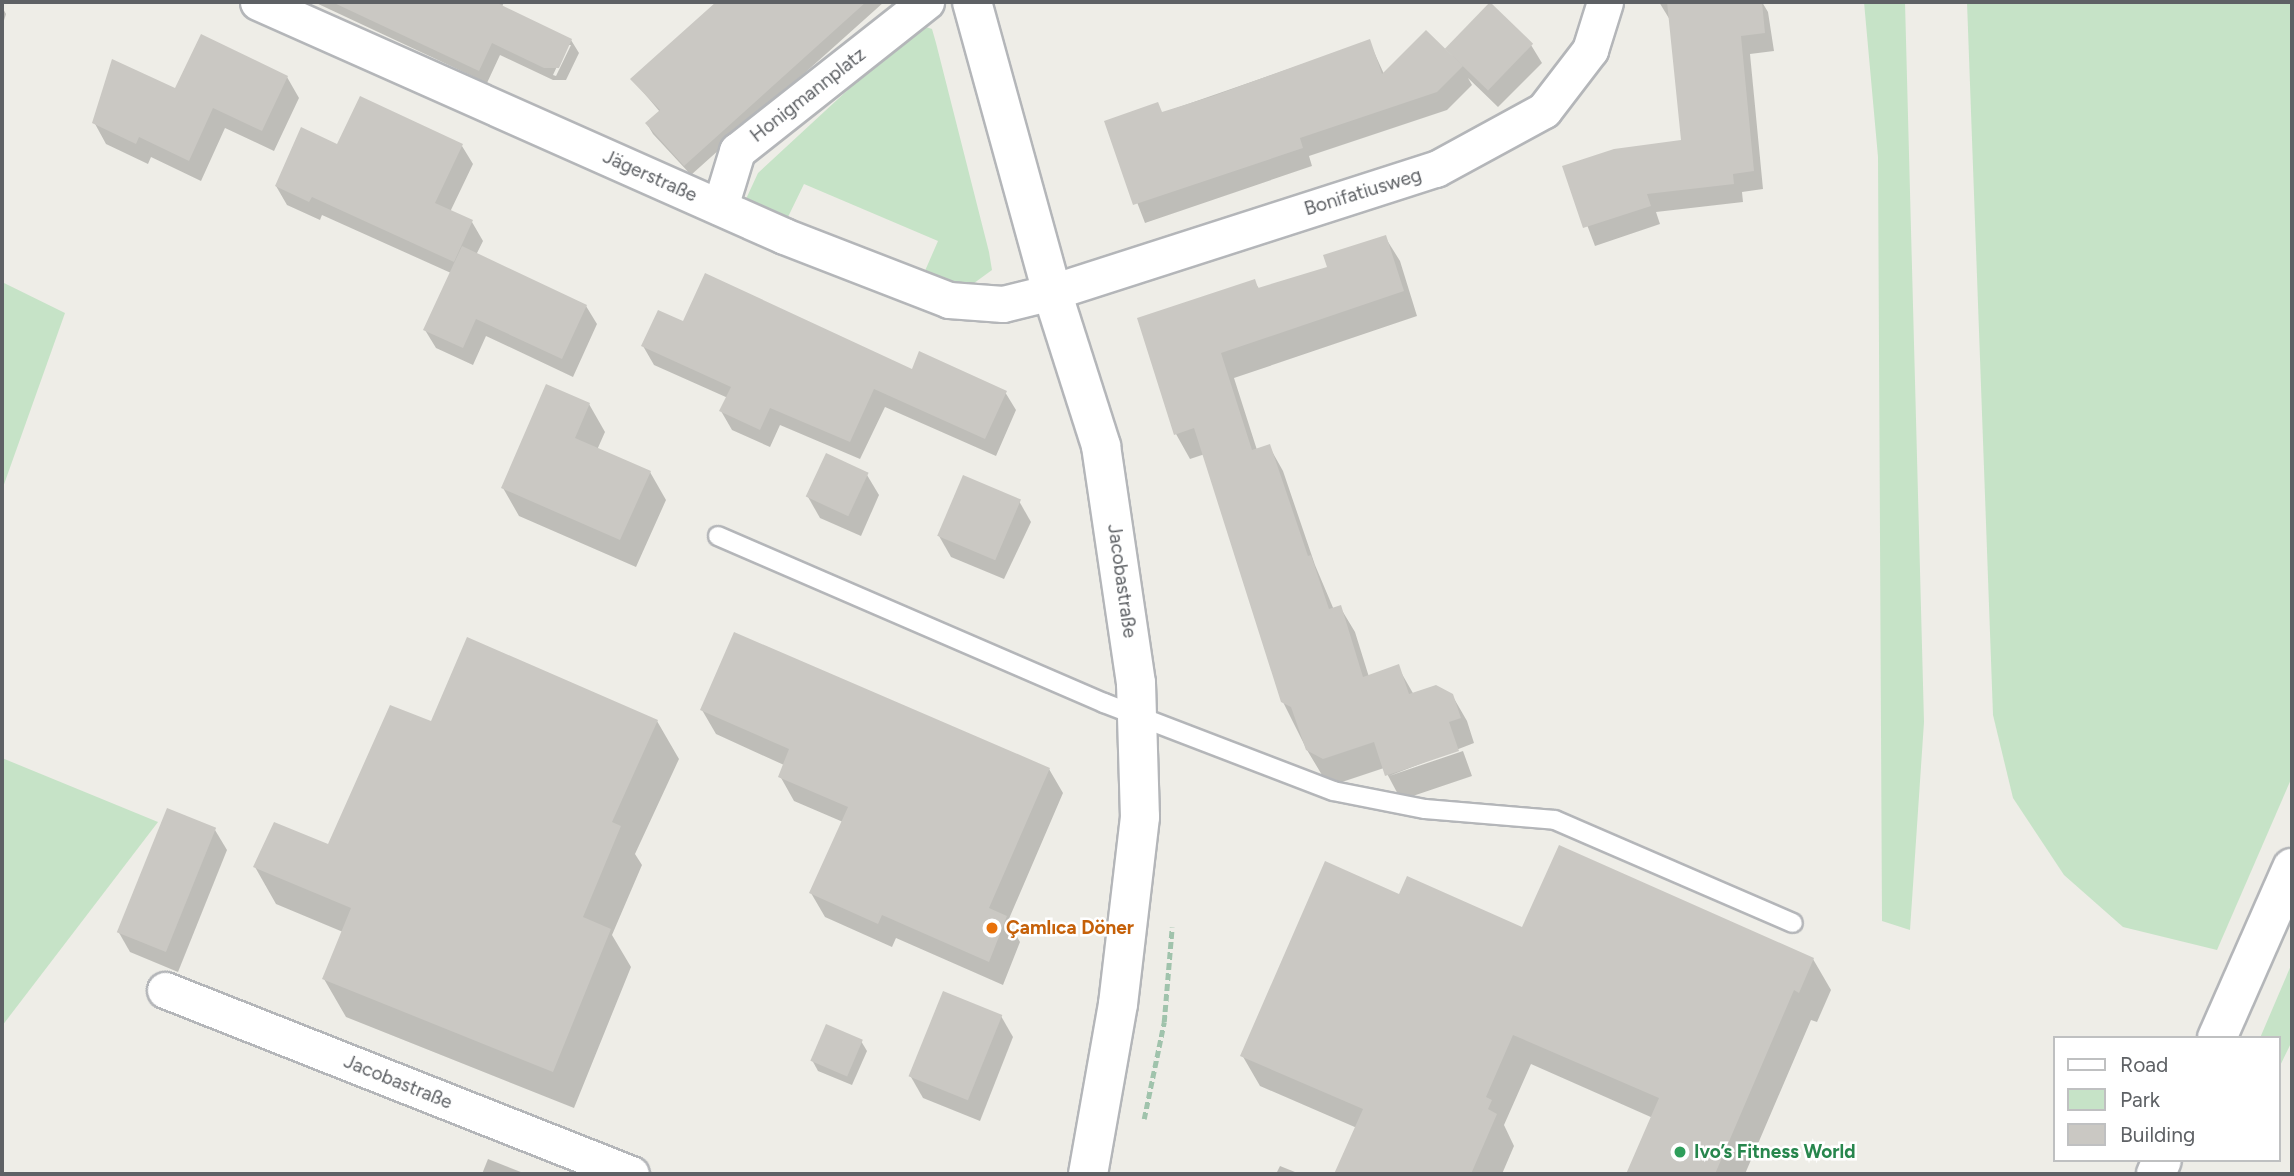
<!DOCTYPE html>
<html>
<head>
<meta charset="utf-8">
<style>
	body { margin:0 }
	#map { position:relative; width:2294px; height:1176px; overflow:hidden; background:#eeede7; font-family:Figtree,sans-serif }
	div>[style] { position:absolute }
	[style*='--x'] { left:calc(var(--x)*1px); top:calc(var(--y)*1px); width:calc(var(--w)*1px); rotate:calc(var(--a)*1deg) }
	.green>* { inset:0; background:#c6e3c7 }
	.shadow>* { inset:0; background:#0003 }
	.building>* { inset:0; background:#cac8c3; transform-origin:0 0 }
	.path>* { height:4.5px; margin-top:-2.25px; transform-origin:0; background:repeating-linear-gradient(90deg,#a0c3ac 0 7px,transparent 0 10.5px) }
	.roads { filter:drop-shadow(2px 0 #b4b6b9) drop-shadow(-2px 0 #b4b6b9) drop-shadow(0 2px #b4b6b9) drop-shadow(0 -2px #b4b6b9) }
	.service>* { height:18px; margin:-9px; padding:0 9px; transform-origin:9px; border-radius:9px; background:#fff }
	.minor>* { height:35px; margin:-17.5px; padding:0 17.5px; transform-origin:17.5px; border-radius:17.5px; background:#fff }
	.tertiary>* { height:38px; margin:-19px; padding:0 19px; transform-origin:19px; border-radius:19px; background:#fff }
	.secondary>* { height:38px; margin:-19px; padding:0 19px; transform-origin:19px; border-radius:19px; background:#fff }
	.dots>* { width:19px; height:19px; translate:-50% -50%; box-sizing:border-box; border:4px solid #fff; border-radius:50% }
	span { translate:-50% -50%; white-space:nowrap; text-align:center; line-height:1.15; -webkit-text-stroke:5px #fff; paint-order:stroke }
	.street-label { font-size:19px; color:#5e6165 }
	.food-label { font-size:19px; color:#c56008; font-weight:700 }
	.left { translate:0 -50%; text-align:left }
	.leisure-label { font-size:19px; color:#27864d; font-weight:700 }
	.frame { position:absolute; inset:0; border:4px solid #5e6165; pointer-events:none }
	.legend { position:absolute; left:2053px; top:1036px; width:228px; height:126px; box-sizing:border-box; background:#fff; border:2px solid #bfc0c1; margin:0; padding:9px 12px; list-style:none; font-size:21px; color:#5e6165 }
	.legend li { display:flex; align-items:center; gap:14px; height:35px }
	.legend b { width:35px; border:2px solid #bfc0c1 }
</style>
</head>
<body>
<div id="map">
	<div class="green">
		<i style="clip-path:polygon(1864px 2px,1905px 2px,1924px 722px,1910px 930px,1882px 921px,1878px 157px)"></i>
		<i style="clip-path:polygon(1967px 2px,2292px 2px,2292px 777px,2217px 950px,2123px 927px,2064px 875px,2013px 798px,1993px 715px)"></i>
		<i style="clip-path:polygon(926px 27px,932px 29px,936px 43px,989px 252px,992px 270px,970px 286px,921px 280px,938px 241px,804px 184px,787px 219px,746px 199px,758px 173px,891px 50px)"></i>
		<i style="clip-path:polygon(2px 282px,65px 313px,2px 490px)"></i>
		<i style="clip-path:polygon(2px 758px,158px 822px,2px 1026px)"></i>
		<i style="clip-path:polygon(2292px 963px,2292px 1041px,2278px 1070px,2278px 1038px,2260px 1038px)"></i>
	</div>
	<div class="shadow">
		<i style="clip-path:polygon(evenodd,314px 2px,504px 2px,502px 7px,571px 40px,579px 53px,566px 80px,553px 80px,500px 55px,487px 83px,314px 2px,567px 45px,571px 45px,556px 76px,553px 75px,567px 45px)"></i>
		<i style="clip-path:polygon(720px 2px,884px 2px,691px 175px,653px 134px,647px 124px,660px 112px,633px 80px)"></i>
		<i style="clip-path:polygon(1659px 2px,1762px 2px,1768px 12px,1774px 51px,1750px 54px,1763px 189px,1742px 192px,1743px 202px,1656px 212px,1660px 224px,1595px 246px,1565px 167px,1683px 142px,1670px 20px)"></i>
		<i style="clip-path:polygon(2px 7px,6px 14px,2px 27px)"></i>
		<i style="clip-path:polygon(1369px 41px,1384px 74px,1449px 56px,1531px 45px,1542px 63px,1498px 107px,1468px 78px,1472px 85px,1447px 110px,1309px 156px,1312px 166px,1145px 223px,1106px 122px,1162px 113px)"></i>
		<i style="clip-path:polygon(287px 77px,299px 98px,274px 151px,225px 128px,201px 181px,151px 157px,148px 164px,106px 144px,94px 122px,176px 90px)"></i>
		<i style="clip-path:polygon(338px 146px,462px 146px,473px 164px,450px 212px,472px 222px,483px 241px,476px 255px,586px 306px,597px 324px,573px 377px,486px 336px,473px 365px,436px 348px,425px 330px,451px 273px,322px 215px,320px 220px,287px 205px,276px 186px)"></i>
		<i style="clip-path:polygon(1385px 237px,1400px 261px,1417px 316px,1234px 378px,1257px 450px,1269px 446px,1283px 471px,1315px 565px,1334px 610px,1340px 607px,1355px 632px,1369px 677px,1398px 667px,1414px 695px,1452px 695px,1467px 721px,1474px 743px,1389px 776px,1463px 751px,1472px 776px,1401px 800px,1384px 768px,1339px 783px,1322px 775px,1307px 750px,1283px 702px,1205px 454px,1190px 459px,1176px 434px,1139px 320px,1254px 281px,1260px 290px,1329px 269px)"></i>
		<i style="clip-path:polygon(684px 324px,1005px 392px,1016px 410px,996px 456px,885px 407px,860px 459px,780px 425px,770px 447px,732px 430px,721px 411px,728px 398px,654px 365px,643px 346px)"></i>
		<i style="clip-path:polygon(589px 404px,605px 432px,597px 450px,650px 472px,666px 500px,636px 567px,519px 516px,503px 488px)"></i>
		<i style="clip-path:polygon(867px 475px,879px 495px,861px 536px,820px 518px,808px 497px)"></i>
		<i style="clip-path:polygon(1019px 501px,1031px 522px,1004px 579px,951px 557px,939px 536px)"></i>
		<i style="clip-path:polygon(702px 710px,1049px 769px,1063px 793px,1008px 921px,1020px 942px,1003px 985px,896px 938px,892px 947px,825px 917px,811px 893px,843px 822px,794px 801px,780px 776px,784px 765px,716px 734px)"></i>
		<i style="clip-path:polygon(657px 721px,679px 759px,635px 854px,642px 865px,612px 935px,631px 967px,574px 1108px,346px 1017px,324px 979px,343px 932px,276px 904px,255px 867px,329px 846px,432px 723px)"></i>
		<i style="clip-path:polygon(215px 830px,227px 850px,178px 972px,130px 952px,118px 931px)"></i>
		<i style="clip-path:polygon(1399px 896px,1523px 929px,1813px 959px,1831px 990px,1817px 1022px,1811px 1020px,1745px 1174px,1628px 1174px,1653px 1118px,1531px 1064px,1504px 1125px,1514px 1146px,1502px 1174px,1336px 1174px,1357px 1128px,1260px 1086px,1242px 1055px)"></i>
		<i style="clip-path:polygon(1001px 1016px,1013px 1037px,980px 1121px,923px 1098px,911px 1077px)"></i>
		<i style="clip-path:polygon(861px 1041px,867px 1051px,852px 1085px,818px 1071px,812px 1060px)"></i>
		<i style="clip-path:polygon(488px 1159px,526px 1174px,482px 1174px)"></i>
		<i style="clip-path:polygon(1280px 1166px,1300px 1174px,1276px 1174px)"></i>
	</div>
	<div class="building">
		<i style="clip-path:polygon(332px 2px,495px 2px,572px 39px,559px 68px,544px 68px,492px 43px,479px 71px)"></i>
		<i style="clip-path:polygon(716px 2px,866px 2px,684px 166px,645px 123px,660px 110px,630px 79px)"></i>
		<i style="left:1490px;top:2px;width:60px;height:65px;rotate:44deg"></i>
		<i style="clip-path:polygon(1667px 2px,1762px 2px,1765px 33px,1741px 36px,1754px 171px,1733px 174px,1734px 184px,1647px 194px,1651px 206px,1583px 228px,1562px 166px,1614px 149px,1681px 140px)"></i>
		<i style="clip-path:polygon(1426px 30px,1463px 66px,1437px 92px,1300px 138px,1303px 148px,1133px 205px,1104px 121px,1158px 102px,1162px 112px,1213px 96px,1370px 39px,1382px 74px)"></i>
		<i style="clip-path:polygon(201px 34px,288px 76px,262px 131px,213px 108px,189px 161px,139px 137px,136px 144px,92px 123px,112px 59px,175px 88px)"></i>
		<i style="clip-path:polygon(360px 96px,463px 144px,435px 203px,473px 220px,454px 262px,312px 197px,309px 202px,275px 186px,301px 127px,337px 144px)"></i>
		<i style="clip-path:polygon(1386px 235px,1404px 291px,1221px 353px,1252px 450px,1270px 444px,1308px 556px,1311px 555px,1329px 609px,1341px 605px,1363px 677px,1399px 664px,1409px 694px,1436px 685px,1453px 694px,1461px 718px,1449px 722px,1459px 751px,1385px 776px,1374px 742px,1323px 759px,1306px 750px,1291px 707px,1281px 702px,1194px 428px,1174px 435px,1137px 318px,1255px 279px,1258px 288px,1327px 267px,1323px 255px)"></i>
		<i style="clip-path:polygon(462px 246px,587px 305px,562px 359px,476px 319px,463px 348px,423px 330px)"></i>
		<i style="clip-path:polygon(705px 273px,912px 369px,919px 351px,1007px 391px,985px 439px,874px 389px,850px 442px,770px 408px,760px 430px,719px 411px,731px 387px,641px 346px,658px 310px,683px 321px)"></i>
		<i style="clip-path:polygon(546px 384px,590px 403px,575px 438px,651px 471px,620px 540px,501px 488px)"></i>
		<i style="left:826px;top:453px;width:47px;height:48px;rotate:25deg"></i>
		<i style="left:963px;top:475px;width:63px;height:66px;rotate:23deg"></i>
		<i style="clip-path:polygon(734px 632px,1050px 768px,989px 908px,1007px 916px,989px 962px,882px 915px,878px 924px,809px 893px,848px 807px,778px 777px,789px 749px,700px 710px)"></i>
		<i style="clip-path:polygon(467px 637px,658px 720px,612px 822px,621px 826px,583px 917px,611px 929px,553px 1072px,322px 979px,351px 908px,253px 867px,274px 822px,328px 844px,390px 705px,431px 721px)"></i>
		<i style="left:167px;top:808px;width:53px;height:134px;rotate:22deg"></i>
		<i style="clip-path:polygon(1559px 845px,1814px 958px,1799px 993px,1794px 990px,1715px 1174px,1626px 1174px,1659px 1098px,1513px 1035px,1486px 1097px,1492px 1100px,1488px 1109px,1497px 1114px,1471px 1174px,1334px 1174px,1363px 1109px,1240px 1056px,1325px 861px,1399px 894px,1407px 876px,1522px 927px)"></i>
		<i style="left:943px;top:991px;width:64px;height:92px;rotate:22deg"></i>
		<i style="left:826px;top:1024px;width:40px;height:40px;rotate:23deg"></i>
	</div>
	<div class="path">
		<i style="--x:1144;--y:1119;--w:99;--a:-78.3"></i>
		<i style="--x:1164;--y:1022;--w:95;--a:-85.2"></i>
	</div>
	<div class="roads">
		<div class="service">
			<i style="--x:718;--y:536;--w:421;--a:23.4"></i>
			<i style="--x:1104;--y:703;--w:245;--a:21"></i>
			<i style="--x:1333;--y:791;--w:94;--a:11.1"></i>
			<i style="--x:1425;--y:809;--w:130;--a:4.8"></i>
			<i style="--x:1555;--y:820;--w:259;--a:23.4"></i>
		</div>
		<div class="minor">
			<i style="--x:258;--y:2;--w:576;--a:23.98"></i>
			<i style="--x:784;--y:236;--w:177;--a:21.2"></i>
			<i style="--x:949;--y:300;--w:54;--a:4.2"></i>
			<i style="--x:1003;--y:304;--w:50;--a:-13.8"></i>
			<i style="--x:1052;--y:292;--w:403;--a:-17.8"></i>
			<i style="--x:1436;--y:169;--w:123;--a:-28.6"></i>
			<i style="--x:1544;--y:110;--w:76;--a:-52.5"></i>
			<i style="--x:1590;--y:50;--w:50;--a:-72.6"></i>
			<i style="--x:720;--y:207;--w:59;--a:-73.1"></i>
			<i style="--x:737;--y:151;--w:241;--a:-38.3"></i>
			<i style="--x:165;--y:990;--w:501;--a:21.55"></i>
		</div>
		<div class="tertiary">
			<i style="--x:972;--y:2;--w:301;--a:74.6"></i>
			<i style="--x:1052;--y:292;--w:162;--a:72.3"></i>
			<i style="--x:1101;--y:446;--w:240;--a:81.6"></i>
			<i style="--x:1136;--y:683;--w:134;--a:88.3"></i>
			<i style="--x:1140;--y:817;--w:188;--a:96.7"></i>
			<i style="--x:1118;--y:1004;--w:173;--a:100"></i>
		</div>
		<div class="secondary">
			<i style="--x:2217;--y:1038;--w:186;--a:-66.2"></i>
			<i style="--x:2156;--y:1174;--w:15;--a:-67"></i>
		</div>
	</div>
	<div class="dots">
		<i style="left:992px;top:928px;background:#e8710a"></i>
		<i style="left:1680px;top:1152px;background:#2e9e5b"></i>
	</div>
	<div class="street-label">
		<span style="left:808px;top:95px;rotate:-38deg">Honigmannplatz</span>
		<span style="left:650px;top:176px;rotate:24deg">Jägerstraße</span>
		<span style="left:1363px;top:192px;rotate:-17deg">Bonifatiusweg</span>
		<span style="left:1122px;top:581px;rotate:82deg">Jacobastraße</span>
		<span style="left:398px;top:1082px;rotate:22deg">Jacobastraße</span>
	</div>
	<div class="food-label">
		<span class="left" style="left:1006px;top:928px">Çamlıca Döner</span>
	</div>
	<div class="leisure-label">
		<span class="left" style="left:1694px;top:1152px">Ivo’s Fitness World</span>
	</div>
	<div class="frame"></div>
	<ul class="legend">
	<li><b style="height:9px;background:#fff"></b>Road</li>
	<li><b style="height:19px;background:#c6e3c7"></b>Park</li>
	<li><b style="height:19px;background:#cac8c3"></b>Building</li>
	</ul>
</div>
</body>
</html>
